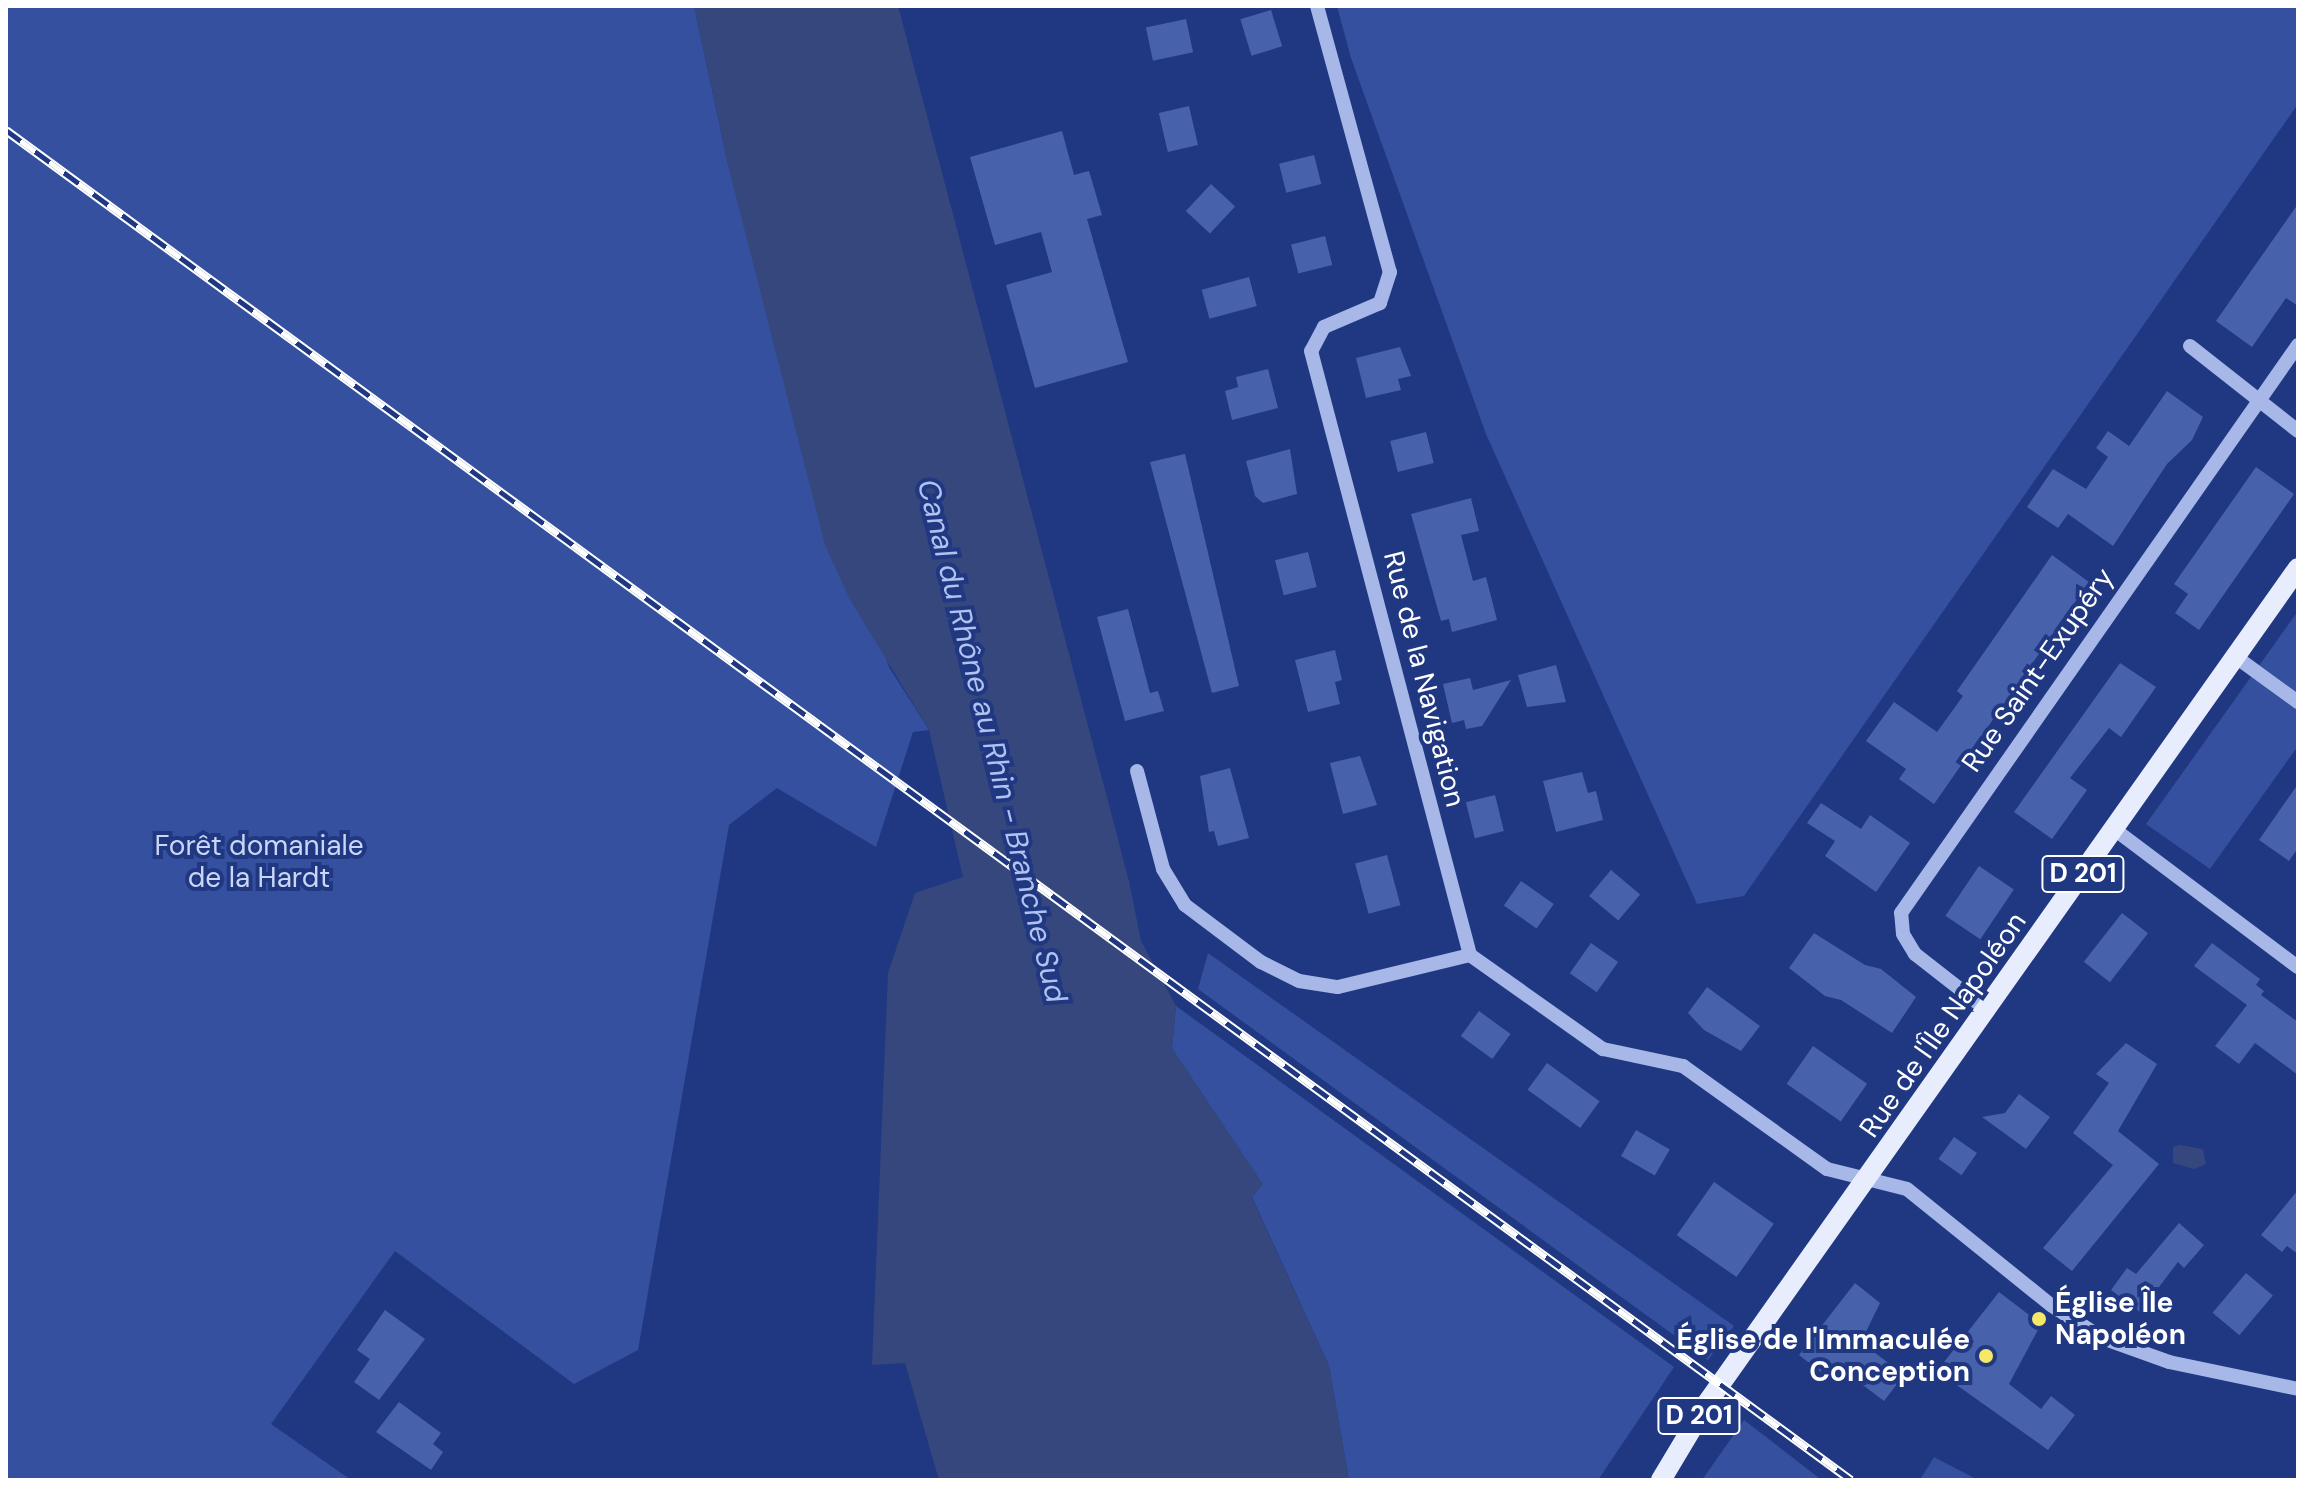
<!DOCTYPE html>
<html>
<head>
<meta charset="utf-8">
<style>
	body { margin:0 }
	#map { position:relative; width:2304px; height:1486px; overflow:hidden; background:#203881; font-family:"DM Sans",sans-serif }
	div>[style] { position:absolute }
	[style*='--x'] { left:calc(var(--x)*1px); top:calc(var(--y)*1px); width:calc(var(--w)*1px); rotate:calc(var(--a)*1deg) }
	.green>* { inset:0; background:#34509f }
	.water>* { inset:0; background:#35477d }
	.building>* { inset:0; background:#4861ab; transform-origin:0 0 }
	.minor>* { height:14px; margin:-7px; padding:0 7px; transform-origin:7px; border-radius:7px; background:#a6b7e8 }
	.major>* { height:20px; margin:-10px; padding:0 10px; transform-origin:10px; border-radius:10px; background:#e8edfe }
	.rail>* { height:9px; margin-top:-4.5px; transform-origin:0; background:repeating-linear-gradient(90deg,#203881 0 18px,#fff 0 36px); box-sizing:border-box; border-block:2px solid #fff }
	.dots>* { width:22px; height:22px; translate:-50% -50%; box-sizing:border-box; border:4px solid #203881; border-radius:50% }
	span { translate:-50% -50%; white-space:nowrap; text-align:center; line-height:1.15; -webkit-text-stroke:8px #203881; paint-order:stroke }
	.shield-label span { padding:2px 6px; background:#203881; border:2px solid; border-radius:6px; -webkit-text-stroke-width:0 }
	.shield-label { font-size:26px; color:#fff; font-weight:700 }
	.street-label { font-size:28px; color:#fff }
	.park-label { font-size:28px; color:#cad6f6 }
	.poi-label { font-size:28px; color:#fff; font-weight:700 }
	.left { translate:0 -50%; text-align:left }
	.right { translate:-100% -50%; text-align:right }
	.water-label { font-size:30px; color:#b1c2f0; font-style:italic }
	.frame { position:absolute; inset:0; border:8px solid #fff; pointer-events:none }
</style>
</head>
<body>
<div id="map">
	<div class="green">
		<i style="clip-path:polygon(6px 6px,694px 6px,729px 169px,889px 667px,929px 730px,913px 732px,876px 847px,777px 788px,729px 825px,638px 1350px,574px 1384px,395px 1251px,271px 1424px,351px 1480px,6px 1480px)"></i>
		<i style="clip-path:polygon(1337px 6px,2298px 6px,2298px 104px,1744px 896px,1697px 904px,1486px 434px,1351px 58px)"></i>
		<i style="clip-path:polygon(2298px 611px,2298px 746px,2210px 869px,2146px 824px)"></i>
		<i style="clip-path:polygon(1208px 953px,1734px 1326px,1708px 1360px,1198px 989px)"></i>
		<i style="clip-path:polygon(1176px 1006px,1674px 1367px,1598px 1480px,1349px 1480px,1329px 1366px,1252px 1197px,1172px 1048px)"></i>
		<i style="clip-path:polygon(1744px 1420px,1819px 1478px,1818px 1480px,1702px 1480px)"></i>
		<i style="clip-path:polygon(1934px 1457px,1978px 1480px,1920px 1480px)"></i>
	</div>
	<div class="water">
		<i style="clip-path:polygon(694px 6px,898px 6px,1129px 881px,1141px 941px,1176px 1006px,1172px 1048px,1263px 1184px,1252px 1198px,1329px 1366px,1349px 1480px,939px 1480px,905px 1363px,872px 1365px,888px 973px,915px 893px,963px 877px,929px 730px,849px 598px,825px 545px,729px 169px)"></i>
		<i style="clip-path:polygon(2180px 1145px,2203px 1149px,2206px 1164px,2194px 1169px,2173px 1163px,2173px 1147px)"></i>
	</div>
	<div class="building">
		<i style="left:1271px;top:10px;width:38px;height:32px;rotate:73deg"></i>
		<i style="left:1186px;top:19px;width:34px;height:41px;rotate:78deg"></i>
		<i style="left:1189px;top:106px;width:40px;height:31px;rotate:77deg"></i>
		<i style="clip-path:polygon(1062px 131px,1074px 175px,1089px 171px,1102px 215px,1087px 219px,1128px 362px,1035px 388px,1006px 285px,1052px 272px,1041px 232px,995px 245px,970px 157px)"></i>
		<i style="left:1314px;top:155px;width:30px;height:36px;rotate:76deg"></i>
		<i style="left:1211px;top:184px;width:33px;height:37px;rotate:43deg"></i>
		<i style="clip-path:polygon(2298px 204px,2298px 306px,2286px 298px,2252px 347px,2216px 321px)"></i>
		<i style="left:1325px;top:236px;width:30px;height:35px;rotate:76deg"></i>
		<i style="left:1249px;top:277px;width:30px;height:49px;rotate:75deg"></i>
		<i style="clip-path:polygon(1400px 347px,1411px 376px,1398px 379px,1401px 390px,1366px 398px,1356px 358px)"></i>
		<i style="clip-path:polygon(1268px 369px,1278px 408px,1232px 420px,1225px 391px,1238px 387px,1236px 377px)"></i>
		<i style="clip-path:polygon(2167px 391px,2203px 417px,2192px 440px,2167px 464px,2113px 546px,2068px 514px,2058px 528px,2027px 507px,2053px 469px,2086px 489px,2108px 457px,2096px 448px,2108px 431px,2129px 446px)"></i>
		<i style="left:1426px;top:432px;width:32px;height:37px;rotate:76deg"></i>
		<i style="clip-path:polygon(1290px 449px,1297px 494px,1263px 503px,1255px 496px,1246px 461px)"></i>
		<i style="clip-path:polygon(1185px 454px,1239px 686px,1212px 693px,1150px 462px)"></i>
		<i style="clip-path:polygon(2256px 467px,2294px 494px,2199px 630px,2175px 613px,2188px 594px,2174px 584px)"></i>
		<i style="clip-path:polygon(1471px 498px,1479px 531px,1461px 535px,1473px 581px,1486px 577px,1497px 620px,1452px 632px,1449px 619px,1441px 621px,1411px 514px)"></i>
		<i style="left:1308px;top:552px;width:36px;height:34px;rotate:76deg"></i>
		<i style="clip-path:polygon(2052px 555px,2089px 582px,1934px 804px,1899px 779px,1906px 769px,1866px 741px,1894px 702px,1937px 732px,1963px 696px,1957px 691px)"></i>
		<i style="clip-path:polygon(1128px 609px,1150px 693px,1158px 691px,1164px 711px,1125px 721px,1097px 617px)"></i>
		<i style="clip-path:polygon(1335px 650px,1342px 680px,1335px 682px,1340px 704px,1308px 712px,1295px 660px)"></i>
		<i style="clip-path:polygon(2120px 663px,2156px 687px,2121px 737px,2109px 728px,2070px 778px,2087px 790px,2052px 839px,2014px 812px)"></i>
		<i style="clip-path:polygon(1556px 665px,1566px 702px,1527px 707px,1518px 675px)"></i>
		<i style="clip-path:polygon(1470px 678px,1473px 690px,1511px 680px,1482px 726px,1466px 729px,1464px 720px,1452px 723px,1443px 684px)"></i>
		<i style="clip-path:polygon(1360px 756px,1377px 805px,1343px 814px,1330px 763px)"></i>
		<i style="clip-path:polygon(1230px 768px,1249px 838px,1218px 846px,1214px 831px,1209px 832px,1200px 776px)"></i>
		<i style="clip-path:polygon(1582px 772px,1588px 793px,1596px 791px,1603px 820px,1556px 832px,1543px 781px)"></i>
		<i style="clip-path:polygon(2298px 784px,2298px 848px,2289px 861px,2259px 840px)"></i>
		<i style="left:1495px;top:795px;width:37px;height:30px;rotate:76deg"></i>
		<i style="clip-path:polygon(1821px 803px,1861px 829px,1870px 815px,1910px 843px,1876px 892px,1825px 856px,1835px 841px,1807px 823px)"></i>
		<i style="left:1387px;top:855px;width:52px;height:33px;rotate:75deg"></i>
		<i style="left:1979px;top:866px;width:42px;height:60px;rotate:34deg"></i>
		<i style="left:1611px;top:870px;width:38px;height:34px;rotate:40deg"></i>
		<i style="left:1521px;top:881px;width:40px;height:30px;rotate:35deg"></i>
		<i style="left:2122px;top:913px;width:33px;height:62px;rotate:38deg"></i>
		<i style="clip-path:polygon(1814px 933px,1865px 965px,1881px 969px,1916px 997px,1892px 1033px,1841px 1000px,1825px 996px,1789px 968px)"></i>
		<i style="left:1591px;top:943px;width:33px;height:37px;rotate:35deg"></i>
		<i style="clip-path:polygon(2212px 943px,2260px 979px,2256px 985px,2264px 991px,2261px 995px,2298px 1022px,2298px 1075px,2255px 1043px,2239px 1064px,2215px 1046px,2247px 1005px,2194px 966px)"></i>
		<i style="clip-path:polygon(1707px 987px,1760px 1026px,1741px 1051px,1704px 1030px,1688px 1013px)"></i>
		<i style="left:1479px;top:1011px;width:39px;height:31px;rotate:36deg"></i>
		<i style="clip-path:polygon(2126px 1043px,2157px 1064px,2118px 1131px,2159px 1164px,2072px 1271px,2043px 1248px,2113px 1165px,2073px 1133px,2109px 1083px,2096px 1074px)"></i>
		<i style="left:1813px;top:1046px;width:66px;height:46px;rotate:35deg"></i>
		<i style="left:1547px;top:1063px;width:65px;height:33px;rotate:36deg"></i>
		<i style="clip-path:polygon(2019px 1094px,2050px 1117px,2026px 1149px,1982px 1117px,2005px 1113px)"></i>
		<i style="left:1636px;top:1130px;width:39px;height:30px;rotate:30deg"></i>
		<i style="left:1954px;top:1137px;width:28px;height:27px;rotate:35deg"></i>
		<i style="left:1714px;top:1182px;width:73px;height:65px;rotate:35deg"></i>
		<i style="clip-path:polygon(2298px 1190px,2298px 1254px,2287px 1246px,2282px 1252px,2261px 1235px)"></i>
		<i style="clip-path:polygon(2179px 1223px,2204px 1245px,2184px 1268px,2178px 1262px,2140px 1312px,2111px 1290px,2127px 1268px,2136px 1274px)"></i>
		<i style="left:2246px;top:1273px;width:35px;height:52px;rotate:40deg"></i>
		<i style="clip-path:polygon(1855px 1283px,1880px 1303px,1861px 1342px,1904px 1375px,1884px 1401px,1839px 1367px,1830px 1379px,1799px 1355px)"></i>
		<i style="clip-path:polygon(1999px 1292px,2041px 1324px,2009px 1384px,2041px 1409px,2051px 1396px,2075px 1415px,2048px 1450px,1937px 1371px)"></i>
		<i style="clip-path:polygon(385px 1310px,425px 1339px,379px 1400px,354px 1382px,370px 1359px,357px 1350px)"></i>
		<i style="clip-path:polygon(399px 1402px,441px 1433px,433px 1444px,443px 1452px,431px 1470px,376px 1432px)"></i>
	</div>
	<div class="minor">
		<i style="--x:1317;--y:6;--w:276;--a:74.7"></i>
		<i style="--x:1390;--y:272;--w:33;--a:108"></i>
		<i style="--x:1380;--y:303;--w:61;--a:156.8"></i>
		<i style="--x:1324;--y:327;--w:27;--a:118"></i>
		<i style="--x:1311;--y:351;--w:625;--a:75.25"></i>
		<i style="--x:1470;--y:955;--w:163;--a:35.3"></i>
		<i style="--x:1603;--y:1049;--w:82;--a:12"></i>
		<i style="--x:1683;--y:1066;--w:177;--a:35.6"></i>
		<i style="--x:1827;--y:1169;--w:82;--a:14"></i>
		<i style="--x:1907;--y:1189;--w:185;--a:38.9"></i>
		<i style="--x:2051;--y:1305;--w:61;--a:32.9"></i>
		<i style="--x:2102;--y:1338;--w:71;--a:19.7"></i>
		<i style="--x:2169;--y:1362;--w:132;--a:11.8"></i>
		<i style="--x:2190;--y:346;--w:137;--a:38.2"></i>
		<i style="--x:2236;--y:657;--w:77;--a:36"></i>
		<i style="--x:1137;--y:771;--w:101;--a:75.1"></i>
		<i style="--x:1163;--y:869;--w:42;--a:58.6"></i>
		<i style="--x:1185;--y:905;--w:95;--a:36.9"></i>
		<i style="--x:1261;--y:962;--w:42;--a:26.6"></i>
		<i style="--x:1299;--y:981;--w:39;--a:9"></i>
		<i style="--x:1338;--y:987;--w:136;--a:-13.6"></i>
		<i style="--x:2114;--y:829;--w:230;--a:36.9"></i>
		<i style="--x:1988;--y:1011;--w:93;--a:-142"></i>
		<i style="--x:1915;--y:954;--w:23;--a:-121"></i>
		<i style="--x:1903;--y:934;--w:21;--a:-95"></i>
		<i style="--x:1901;--y:913;--w:693;--a:-55.05"></i>
	</div>
	<div class="major">
		<i style="--x:1661;--y:1480;--w:90;--a:-59.1"></i>
		<i style="--x:1707;--y:1403;--w:1023;--a:-54.71"></i>
	</div>
	<div class="rail">
		<i style="--x:6;--y:130;--w:2286;--a:36.19"></i>
	</div>
	<div class="dots">
		<i style="left:2039px;top:1319px;background:#f6e766"></i>
		<i style="left:1986px;top:1356px;background:#f6e766"></i>
	</div>
	<div class="shield-label">
		<span style="left:2083px;top:874px">D 201</span>
		<span style="left:1699px;top:1416px">D 201</span>
	</div>
	<div class="street-label">
		<span style="left:2038px;top:670px;rotate:-55deg">Rue Saint-Exupéry</span>
		<span style="left:1424px;top:679px;rotate:76deg">Rue de la Navigation</span>
		<span style="left:1943px;top:1025px;rotate:-55deg">Rue de l'Île Napoléon</span>
	</div>
	<div class="park-label">
		<span style="left:259px;top:862px">Forêt domaniale<br>de la Hardt</span>
	</div>
	<div class="poi-label">
		<span class="left" style="left:2055px;top:1319px">Église Île<br>Napoléon</span>
		<span class="right" style="left:1970px;top:1356px">Église de l'Immaculée<br>Conception</span>
	</div>
	<div class="water-label">
		<span style="left:992px;top:741px;rotate:76deg">Canal du Rhône au Rhin - Branche Sud</span>
	</div>
	<div class="frame"></div>
</div>
</body>
</html>
